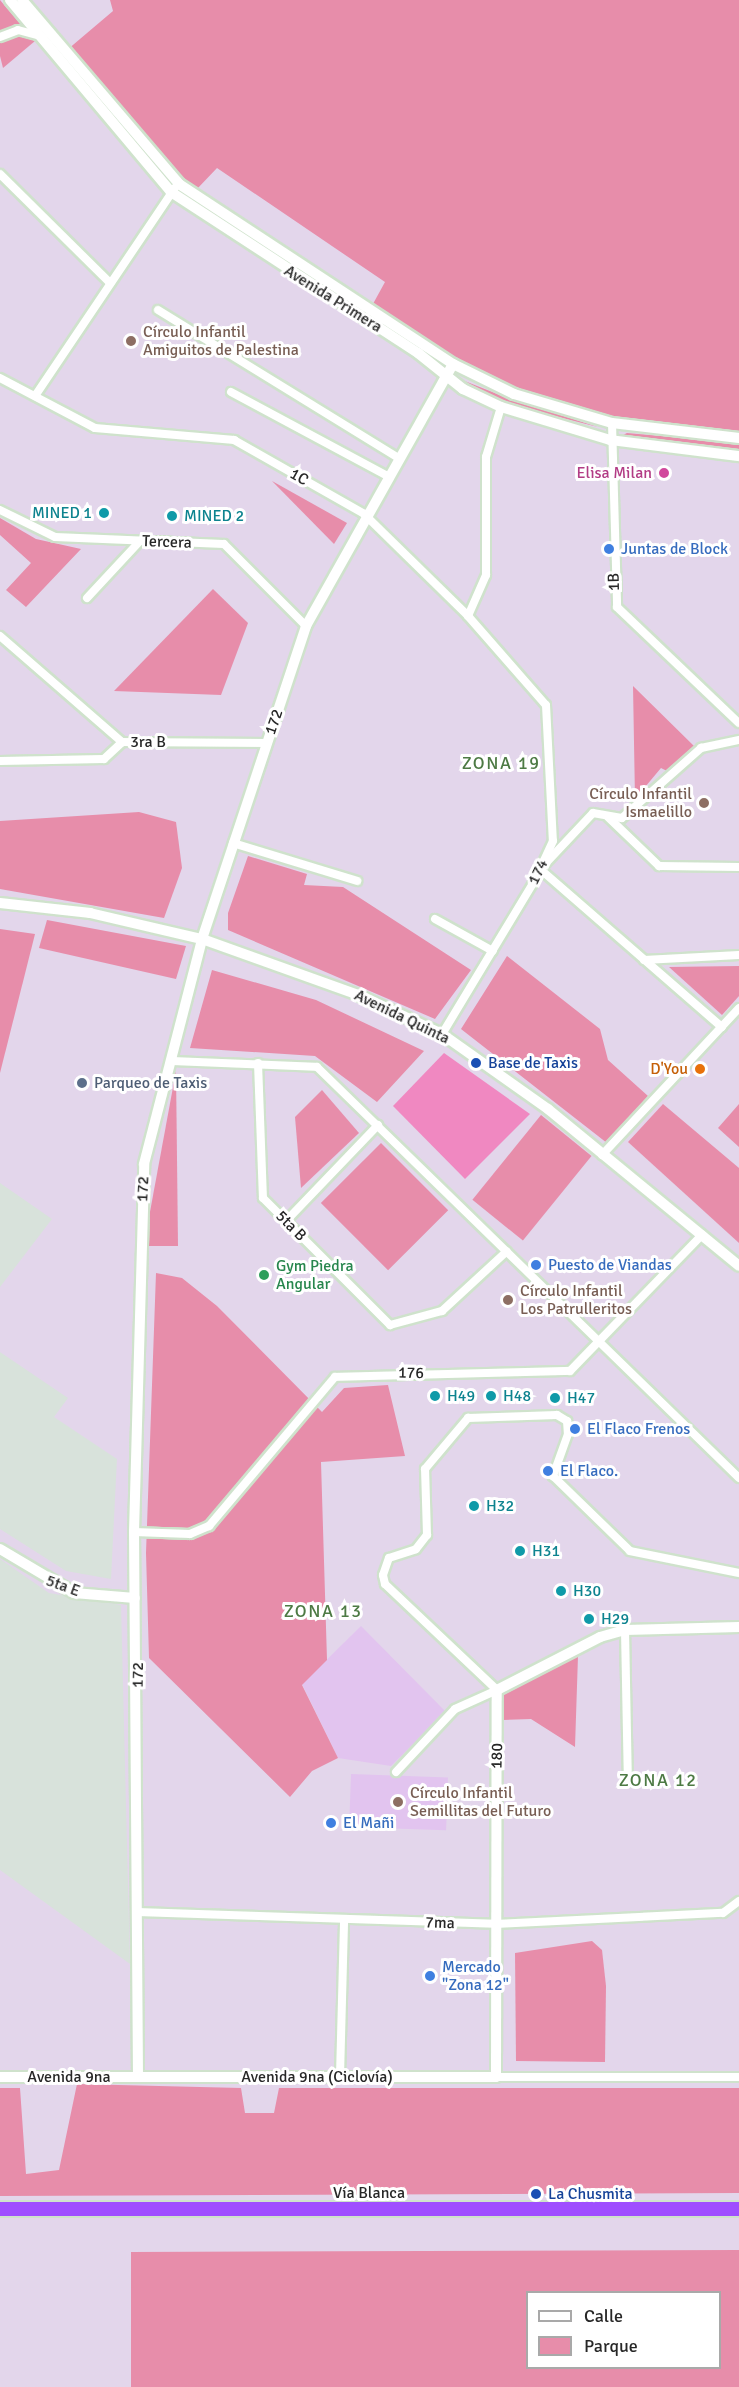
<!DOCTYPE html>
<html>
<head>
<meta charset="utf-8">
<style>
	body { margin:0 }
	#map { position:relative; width:739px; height:2387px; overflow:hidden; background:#e3d6eb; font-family:Signika,sans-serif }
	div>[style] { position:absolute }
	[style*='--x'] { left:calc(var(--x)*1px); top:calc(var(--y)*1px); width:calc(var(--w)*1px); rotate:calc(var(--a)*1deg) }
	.industrial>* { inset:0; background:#d8e2db }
	.education>* { inset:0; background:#e2c4ef; transform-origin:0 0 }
	.green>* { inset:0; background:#e78daa; transform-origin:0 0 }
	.pitch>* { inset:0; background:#f088c1 }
	.roads { filter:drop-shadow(2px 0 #cfe2cc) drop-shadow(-2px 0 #cfe2cc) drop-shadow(0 2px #cfe2cc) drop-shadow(0 -2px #cfe2cc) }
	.street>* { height:8px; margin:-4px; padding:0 4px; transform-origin:4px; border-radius:4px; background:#fff }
	.secondary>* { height:10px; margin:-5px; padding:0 5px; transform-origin:5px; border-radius:5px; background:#fff }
	.highway>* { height:14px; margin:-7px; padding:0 7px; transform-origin:7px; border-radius:7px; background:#9f4eff }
	.dots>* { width:16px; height:16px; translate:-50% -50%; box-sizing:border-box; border:3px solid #fff; border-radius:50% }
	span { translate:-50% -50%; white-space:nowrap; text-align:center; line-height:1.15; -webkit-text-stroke:6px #fff; paint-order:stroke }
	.street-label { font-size:16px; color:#272727 }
	.education-label { font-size:16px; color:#785e54 }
	.left { translate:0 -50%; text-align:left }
	.right { translate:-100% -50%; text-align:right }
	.hotel-label { font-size:16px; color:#b23c85 }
	.culture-label { font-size:16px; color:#0d838f }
	.shop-label { font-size:16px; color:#366cbe }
	.transit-label { font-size:16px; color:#164399 }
	.food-label { font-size:16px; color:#c56008 }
	.service-label { font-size:16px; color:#4e5e75 }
	.leisure-label { font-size:16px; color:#27864d }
	.neighbourhood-label { font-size:18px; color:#4d7a44; letter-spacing:1.5px }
	.legend { position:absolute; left:526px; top:2291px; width:195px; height:78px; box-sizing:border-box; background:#fff; border:2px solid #a9a9a9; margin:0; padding:8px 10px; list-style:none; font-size:18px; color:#272727 }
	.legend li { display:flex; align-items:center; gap:12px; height:30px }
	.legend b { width:30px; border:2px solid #a9a9a9 }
</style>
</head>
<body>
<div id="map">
	<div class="industrial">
		<i style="clip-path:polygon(0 1183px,52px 1219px,0 1287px)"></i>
		<i style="clip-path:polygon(0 1352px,68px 1398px,54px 1417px,117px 1459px,111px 1579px,66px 1571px,0 1529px)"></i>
		<i style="clip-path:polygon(0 1559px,49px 1593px,121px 1605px,130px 1964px,0 1870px)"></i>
	</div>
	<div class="education">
		<i style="clip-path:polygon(361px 1626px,446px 1712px,391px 1766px,338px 1758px,302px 1684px)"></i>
		<i style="left:351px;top:1774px;width:97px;height:53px;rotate:2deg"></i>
	</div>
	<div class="green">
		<i style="clip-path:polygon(0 0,35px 41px,3px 68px,0 56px)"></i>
		<i style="clip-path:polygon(110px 0,739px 0,739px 435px,644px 429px,564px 404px,473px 373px,368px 313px,385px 282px,217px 168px,197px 189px,177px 181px,67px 50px,113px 11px)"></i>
		<i style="clip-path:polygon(462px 380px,505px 397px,598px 427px,511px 405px)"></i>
		<i style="clip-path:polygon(627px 433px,739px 443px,739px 451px,621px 436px)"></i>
		<i style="clip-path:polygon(272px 481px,347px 523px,334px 544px)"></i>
		<i style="clip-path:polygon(0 518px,36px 539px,81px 549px,26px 607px,6px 590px,31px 563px,0 535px)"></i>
		<i style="clip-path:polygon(213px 589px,248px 623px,221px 695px,114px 691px)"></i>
		<i style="clip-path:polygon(633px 686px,695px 747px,667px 771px,661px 768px,635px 799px)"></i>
		<i style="clip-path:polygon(139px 812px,176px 822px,182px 868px,164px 918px,0 889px,0 821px)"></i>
		<i style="clip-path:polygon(248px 856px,307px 874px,304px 885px,343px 887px,471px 970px,435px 1019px,228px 930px,228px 913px)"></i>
		<i style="clip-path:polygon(47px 920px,186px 946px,176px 979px,39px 948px)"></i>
		<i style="clip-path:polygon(0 929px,35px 934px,0 1073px)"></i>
		<i style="clip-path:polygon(507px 956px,600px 1029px,608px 1060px,648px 1096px,607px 1143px,461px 1029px)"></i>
		<i style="clip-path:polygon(739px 966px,739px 996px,722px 1015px,669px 967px)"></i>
		<i style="clip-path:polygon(212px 970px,316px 1000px,424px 1051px,377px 1102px,315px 1056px,190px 1048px)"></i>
		<i style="clip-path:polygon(176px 1071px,178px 1246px,147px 1246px,147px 1228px)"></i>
		<i style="clip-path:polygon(322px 1090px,359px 1133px,301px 1188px,295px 1117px)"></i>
		<i style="clip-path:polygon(663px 1104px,739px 1168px,739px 1243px,628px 1142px)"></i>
		<i style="clip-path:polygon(739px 1104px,739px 1147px,718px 1128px)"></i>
		<i style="left:541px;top:1115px;width:65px;height:109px;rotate:39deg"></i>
		<i style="left:381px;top:1143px;width:95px;height:85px;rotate:45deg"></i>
		<i style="clip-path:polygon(156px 1273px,182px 1278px,217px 1306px,322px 1412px,344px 1388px,388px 1385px,405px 1456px,321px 1462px,327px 1660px,302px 1685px,338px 1758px,312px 1771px,290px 1797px,149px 1658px,146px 1553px)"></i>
		<i style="clip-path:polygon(578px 1656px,575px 1747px,531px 1719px,503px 1720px,503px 1695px)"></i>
		<i style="clip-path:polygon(592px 1941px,602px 1950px,606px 1986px,605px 2062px,516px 2061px,515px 1953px)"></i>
		<i style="clip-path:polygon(77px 2084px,241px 2088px,245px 2113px,274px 2113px,279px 2088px,739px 2088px,739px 2193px,0 2196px,0 2088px,20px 2088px,26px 2174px,59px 2170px)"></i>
		<i style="clip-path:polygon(evenodd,739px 2250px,739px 2387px,131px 2387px,131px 2252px,739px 2250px,720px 2292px,720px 2368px,528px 2368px,528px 2292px,720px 2292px)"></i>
	</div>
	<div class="pitch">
		<i style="clip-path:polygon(444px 1053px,530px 1114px,465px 1179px,393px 1106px)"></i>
	</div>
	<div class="roads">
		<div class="street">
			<i style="--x:0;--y:37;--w:19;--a:-21"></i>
			<i style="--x:18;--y:30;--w:24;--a:15"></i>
			<i style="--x:0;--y:174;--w:155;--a:44.7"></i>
			<i style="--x:158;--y:310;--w:281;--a:31.6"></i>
			<i style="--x:0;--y:378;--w:107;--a:27.8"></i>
			<i style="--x:95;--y:428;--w:140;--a:4.9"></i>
			<i style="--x:234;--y:440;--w:150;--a:29.6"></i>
			<i style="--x:364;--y:514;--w:146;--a:44.4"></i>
			<i style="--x:468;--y:616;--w:118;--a:48.8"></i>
			<i style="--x:546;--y:705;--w:136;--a:87.1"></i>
			<i style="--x:553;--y:841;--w:43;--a:114.8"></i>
			<i style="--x:535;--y:880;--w:180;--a:121.1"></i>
			<i style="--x:231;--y:392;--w:176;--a:28.2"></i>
			<i style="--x:35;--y:396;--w:251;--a:-56.1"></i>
			<i style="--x:612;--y:423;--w:184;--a:88.4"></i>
			<i style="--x:617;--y:607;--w:168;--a:43.6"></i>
			<i style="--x:0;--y:510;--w:61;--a:26.1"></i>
			<i style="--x:55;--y:537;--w:169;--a:2.4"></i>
			<i style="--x:224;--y:544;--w:116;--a:45"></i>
			<i style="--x:87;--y:598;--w:78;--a:-47.1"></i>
			<i style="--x:468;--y:616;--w:45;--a:-66.3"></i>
			<i style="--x:486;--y:575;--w:118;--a:-90"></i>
			<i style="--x:486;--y:457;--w:52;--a:-73.3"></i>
			<i style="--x:0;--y:636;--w:162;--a:41"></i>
			<i style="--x:0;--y:761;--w:104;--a:-1.1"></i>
			<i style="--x:104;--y:759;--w:25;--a:-43"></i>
			<i style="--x:122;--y:742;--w:144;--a:0.4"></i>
			<i style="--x:608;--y:817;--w:71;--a:43.9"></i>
			<i style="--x:659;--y:866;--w:80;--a:0.7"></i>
			<i style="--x:233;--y:843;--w:130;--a:17"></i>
			<i style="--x:545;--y:864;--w:70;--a:-46.7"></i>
			<i style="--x:593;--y:813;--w:29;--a:10"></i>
			<i style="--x:622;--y:818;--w:106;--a:-41.5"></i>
			<i style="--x:701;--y:748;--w:39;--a:-12"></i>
			<i style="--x:540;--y:869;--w:241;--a:41"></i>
			<i style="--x:435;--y:919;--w:66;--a:28.9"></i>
			<i style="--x:644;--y:960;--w:95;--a:-3"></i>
			<i style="--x:170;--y:1061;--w:147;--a:2.3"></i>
			<i style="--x:317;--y:1067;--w:589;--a:44.24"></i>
			<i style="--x:258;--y:1063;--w:135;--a:87.9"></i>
			<i style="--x:263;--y:1198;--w:180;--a:45"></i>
			<i style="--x:390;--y:1325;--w:54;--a:-15.1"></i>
			<i style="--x:442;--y:1311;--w:88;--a:-42.7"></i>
			<i style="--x:602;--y:1155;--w:201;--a:-47"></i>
			<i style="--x:286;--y:1221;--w:133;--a:-46.2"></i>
			<i style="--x:134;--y:1532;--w:56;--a:2"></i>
			<i style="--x:190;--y:1534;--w:21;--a:-23"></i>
			<i style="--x:209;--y:1526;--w:195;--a:-49.8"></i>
			<i style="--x:335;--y:1377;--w:235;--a:-1.5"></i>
			<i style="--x:570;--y:1371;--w:190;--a:-45.9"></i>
			<i style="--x:625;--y:1630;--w:152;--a:88.9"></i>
			<i style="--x:396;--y:1772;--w:86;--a:-46.9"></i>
			<i style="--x:455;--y:1709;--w:46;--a:-24.3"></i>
			<i style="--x:497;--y:1690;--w:154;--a:-136.6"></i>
			<i style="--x:385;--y:1584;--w:9;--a:-103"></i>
			<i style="--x:383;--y:1575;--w:18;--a:-71"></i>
			<i style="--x:389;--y:1558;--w:28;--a:-18"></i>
			<i style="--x:416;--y:1549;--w:18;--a:-52"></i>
			<i style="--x:427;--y:1535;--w:66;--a:-91.7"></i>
			<i style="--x:425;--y:1469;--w:67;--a:-49.9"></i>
			<i style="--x:468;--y:1418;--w:89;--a:-1.9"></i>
			<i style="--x:557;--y:1415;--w:12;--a:31"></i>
			<i style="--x:567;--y:1421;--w:13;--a:86"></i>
			<i style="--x:568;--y:1434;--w:45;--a:109.7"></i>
			<i style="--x:553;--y:1476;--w:107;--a:44.2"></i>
			<i style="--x:630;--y:1551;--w:111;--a:11.4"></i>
			<i style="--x:137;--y:1912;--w:358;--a:1.9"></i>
			<i style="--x:495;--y:1924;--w:228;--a:-2.8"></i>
			<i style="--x:723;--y:1913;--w:20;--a:-37"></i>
			<i style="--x:340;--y:2076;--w:156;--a:-88.5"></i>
			<i style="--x:496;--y:2077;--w:243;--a:0"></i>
		</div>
		<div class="secondary">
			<i style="--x:10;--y:0;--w:251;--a:50"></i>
			<i style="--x:171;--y:192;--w:295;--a:33.1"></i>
			<i style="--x:418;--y:353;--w:58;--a:38.7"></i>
			<i style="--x:463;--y:389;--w:42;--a:25.3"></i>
			<i style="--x:501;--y:407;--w:114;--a:16.8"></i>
			<i style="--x:610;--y:440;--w:130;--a:7.1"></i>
			<i style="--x:22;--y:0;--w:242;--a:49.5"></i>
			<i style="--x:179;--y:184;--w:328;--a:33.3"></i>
			<i style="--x:453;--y:364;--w:68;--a:26.2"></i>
			<i style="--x:514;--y:394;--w:102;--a:16.5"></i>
			<i style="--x:612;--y:423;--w:128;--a:6.7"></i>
			<i style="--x:0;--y:903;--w:91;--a:6.3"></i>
			<i style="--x:90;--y:913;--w:115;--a:13.1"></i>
			<i style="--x:202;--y:939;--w:166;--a:19.7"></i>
			<i style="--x:358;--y:995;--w:93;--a:24.9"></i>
			<i style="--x:442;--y:1034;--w:130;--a:35.3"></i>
			<i style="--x:548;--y:1109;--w:247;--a:39.4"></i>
			<i style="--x:0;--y:1549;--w:86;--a:30.7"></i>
			<i style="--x:74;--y:1593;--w:61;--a:4.7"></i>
			<i style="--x:0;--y:2077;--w:496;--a:0"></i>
			<i style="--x:496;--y:2077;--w:387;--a:-89.9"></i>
			<i style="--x:497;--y:1690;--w:116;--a:-27.2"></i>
			<i style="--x:600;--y:1637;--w:26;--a:-16"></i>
			<i style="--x:625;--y:1630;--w:114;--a:-1.5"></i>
			<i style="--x:138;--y:2077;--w:545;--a:-90.42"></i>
			<i style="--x:134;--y:1532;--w:368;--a:-88.4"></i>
			<i style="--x:144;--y:1164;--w:232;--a:-75.5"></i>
			<i style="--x:202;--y:939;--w:330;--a:-71.6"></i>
			<i style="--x:306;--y:626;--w:300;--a:-60.7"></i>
		</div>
		<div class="highway">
			<i style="--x:0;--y:2209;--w:739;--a:0"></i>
		</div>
	</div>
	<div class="dots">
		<i style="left:131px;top:341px;background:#8d6e63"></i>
		<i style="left:664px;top:473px;background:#d1479c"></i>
		<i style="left:104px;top:513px;background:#0f9aa8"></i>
		<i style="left:172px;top:516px;background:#0f9aa8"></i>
		<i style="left:609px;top:549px;background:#3f7fe0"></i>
		<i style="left:704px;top:803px;background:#8d6e63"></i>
		<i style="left:476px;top:1063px;background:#1a4fb4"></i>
		<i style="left:700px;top:1069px;background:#e8710a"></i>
		<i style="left:82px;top:1083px;background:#5c6f8a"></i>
		<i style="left:536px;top:1265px;background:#3f7fe0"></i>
		<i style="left:264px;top:1275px;background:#2e9e5b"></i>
		<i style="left:508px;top:1300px;background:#8d6e63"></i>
		<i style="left:435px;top:1396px;background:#0f9aa8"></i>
		<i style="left:491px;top:1396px;background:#0f9aa8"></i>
		<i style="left:555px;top:1398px;background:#0f9aa8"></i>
		<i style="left:575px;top:1429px;background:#3f7fe0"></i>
		<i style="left:548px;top:1471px;background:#3f7fe0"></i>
		<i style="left:474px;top:1506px;background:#0f9aa8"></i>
		<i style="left:520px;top:1551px;background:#0f9aa8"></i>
		<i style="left:561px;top:1591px;background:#0f9aa8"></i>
		<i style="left:589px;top:1619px;background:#0f9aa8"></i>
		<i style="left:398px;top:1802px;background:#8d6e63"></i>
		<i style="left:331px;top:1823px;background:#3f7fe0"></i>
		<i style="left:430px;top:1976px;background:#3f7fe0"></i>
		<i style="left:536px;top:2194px;background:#1a4fb4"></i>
	</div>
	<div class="street-label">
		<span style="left:333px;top:299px;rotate:32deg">Avenida Primera</span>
		<span style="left:299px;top:477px;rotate:29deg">1C</span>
		<span style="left:167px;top:542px;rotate:2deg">Tercera</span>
		<span style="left:614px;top:582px;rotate:-91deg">1B</span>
		<span style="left:274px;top:722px;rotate:-71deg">172</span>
		<span style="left:148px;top:742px">3ra B</span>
		<span style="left:538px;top:872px;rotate:-64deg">174</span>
		<span style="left:402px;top:1017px;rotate:26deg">Avenida Quinta</span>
		<span style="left:143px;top:1189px;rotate:-87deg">172</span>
		<span style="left:291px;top:1226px;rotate:45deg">5ta B</span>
		<span style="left:411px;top:1373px;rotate:1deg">176</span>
		<span style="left:63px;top:1586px;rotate:20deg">5ta E</span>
		<span style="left:138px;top:1675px;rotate:-89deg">172</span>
		<span style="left:497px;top:1756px;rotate:-89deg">180</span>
		<span style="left:440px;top:1923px;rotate:2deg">7ma</span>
		<span style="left:69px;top:2077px">Avenida 9na</span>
		<span style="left:317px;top:2077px">Avenida 9na (Ciclovía)</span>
		<span style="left:369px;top:2193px">Vía Blanca</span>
	</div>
	<div class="education-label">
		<span class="left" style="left:143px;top:341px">Círculo Infantil<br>Amiguitos de Palestina</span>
		<span class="right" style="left:692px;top:803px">Círculo Infantil<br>Ismaelillo</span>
		<span class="left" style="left:520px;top:1300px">Círculo Infantil<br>Los Patrulleritos</span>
		<span class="left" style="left:410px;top:1802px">Círculo Infantil<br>Semillitas del Futuro</span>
	</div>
	<div class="hotel-label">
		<span class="right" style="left:652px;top:473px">Elisa Milan</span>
	</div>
	<div class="culture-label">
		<span class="right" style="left:92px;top:513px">MINED 1</span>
		<span class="left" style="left:184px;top:516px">MINED 2</span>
		<span class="left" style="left:447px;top:1396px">H49</span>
		<span class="left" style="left:503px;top:1396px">H48</span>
		<span class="left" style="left:567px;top:1398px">H47</span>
		<span class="left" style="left:486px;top:1506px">H32</span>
		<span class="left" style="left:532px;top:1551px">H31</span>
		<span class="left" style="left:573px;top:1591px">H30</span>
		<span class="left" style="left:601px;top:1619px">H29</span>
	</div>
	<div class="shop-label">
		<span class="left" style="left:621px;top:549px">Juntas de Block</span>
		<span class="left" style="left:548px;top:1265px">Puesto de Viandas</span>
		<span class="left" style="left:587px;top:1429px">El Flaco Frenos</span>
		<span class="left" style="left:560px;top:1471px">El Flaco.</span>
		<span class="left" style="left:343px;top:1823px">El Mañi</span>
		<span class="left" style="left:442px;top:1976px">Mercado<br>"Zona 12"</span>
	</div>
	<div class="transit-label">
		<span class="left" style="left:488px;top:1063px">Base de Taxis</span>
		<span class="left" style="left:548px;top:2194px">La Chusmita</span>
	</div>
	<div class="food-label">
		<span class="right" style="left:688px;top:1069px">D'You</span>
	</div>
	<div class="service-label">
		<span class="left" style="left:94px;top:1083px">Parqueo de Taxis</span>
	</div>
	<div class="leisure-label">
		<span class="left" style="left:276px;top:1275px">Gym Piedra<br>Angular</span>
	</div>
	<div class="neighbourhood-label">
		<span style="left:501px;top:763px">ZONA 19</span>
		<span style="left:323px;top:1611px">ZONA 13</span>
		<span style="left:658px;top:1780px">ZONA 12</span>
	</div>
	<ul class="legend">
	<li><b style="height:8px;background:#fff"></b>Calle</li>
	<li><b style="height:16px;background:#e78daa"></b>Parque</li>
	</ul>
</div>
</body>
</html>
